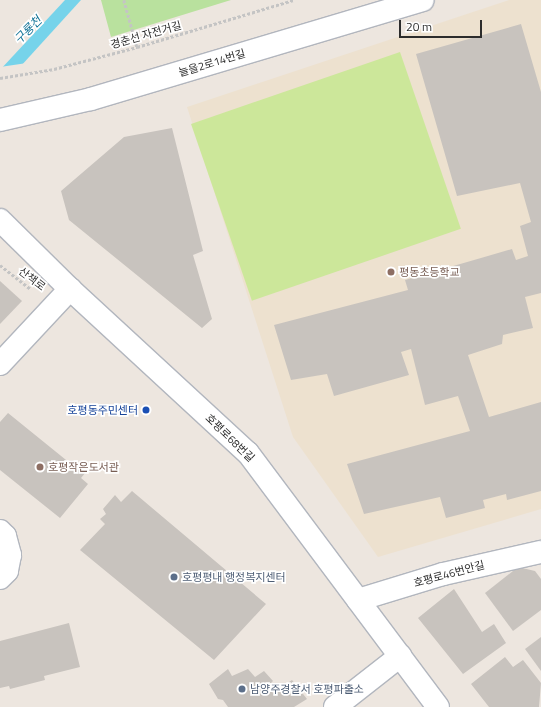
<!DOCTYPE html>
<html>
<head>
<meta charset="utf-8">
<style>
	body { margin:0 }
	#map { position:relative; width:541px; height:707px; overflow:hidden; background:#ede6df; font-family:"Titillium Web","Noto Sans KR",sans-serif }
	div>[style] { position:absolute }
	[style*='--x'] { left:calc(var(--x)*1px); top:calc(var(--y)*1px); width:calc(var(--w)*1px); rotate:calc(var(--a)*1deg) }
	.education>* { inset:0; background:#ede1cf }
	.green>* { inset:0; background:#b9e19e }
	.pitch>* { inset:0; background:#cce79a; transform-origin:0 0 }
	.water>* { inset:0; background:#76d3ea }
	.pier>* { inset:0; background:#ede6df }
	.building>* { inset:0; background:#c8c3be }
	.path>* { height:2.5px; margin-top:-1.25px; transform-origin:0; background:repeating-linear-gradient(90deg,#c4c4c4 0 3px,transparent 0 5px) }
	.roads { filter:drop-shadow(1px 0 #b2b6be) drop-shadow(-1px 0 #b2b6be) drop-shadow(0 1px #b2b6be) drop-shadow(0 -1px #b2b6be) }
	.minor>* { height:22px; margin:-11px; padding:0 11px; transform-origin:11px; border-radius:11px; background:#fff }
	.dots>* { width:11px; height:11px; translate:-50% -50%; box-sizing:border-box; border:2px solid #fff; border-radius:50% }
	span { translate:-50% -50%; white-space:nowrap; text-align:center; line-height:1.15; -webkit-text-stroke:3.5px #fff; paint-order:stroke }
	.street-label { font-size:11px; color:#2c2c2c }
	.education-label { font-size:11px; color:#785e54 }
	.left { translate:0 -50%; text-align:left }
	.transit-label { font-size:11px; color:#164399 }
	.right { translate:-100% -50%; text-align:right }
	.service-label { font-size:11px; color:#4e5e75 }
	.water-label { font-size:12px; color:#137498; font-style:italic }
	.scale { position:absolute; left:399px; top:20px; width:83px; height:18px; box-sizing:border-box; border:2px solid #2c2c2c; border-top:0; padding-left:5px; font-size:12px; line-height:14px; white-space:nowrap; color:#2c2c2c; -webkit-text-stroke:3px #fff; paint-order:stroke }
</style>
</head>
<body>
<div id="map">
	<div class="education">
		<i style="clip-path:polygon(509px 0,541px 0,541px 509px,378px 557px,293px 437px,187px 107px)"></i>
	</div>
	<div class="green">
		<i style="clip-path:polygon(101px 0,231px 0,111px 37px)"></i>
	</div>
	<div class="pitch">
		<i style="left:400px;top:52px;width:187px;height:221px;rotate:71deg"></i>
	</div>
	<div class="water">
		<i style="clip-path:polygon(65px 0,81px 0,0 89px,0 70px)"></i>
	</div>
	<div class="pier">
		<i style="clip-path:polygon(27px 63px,1px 91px,0 91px,0 67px)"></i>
	</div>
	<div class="building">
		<i style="clip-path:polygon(521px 24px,541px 92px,541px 293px,525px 297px,533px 328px,503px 335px,502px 344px,468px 355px,489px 417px,541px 402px,541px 491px,507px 500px,506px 494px,483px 500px,485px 508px,446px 518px,440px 497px,364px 514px,347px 464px,470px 431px,458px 396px,425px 405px,411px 349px,401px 352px,409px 375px,334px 396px,327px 374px,291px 380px,274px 325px,408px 290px,405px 280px,512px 249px,516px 260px,528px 256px,520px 226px,531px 222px,520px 183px,457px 196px,416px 54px)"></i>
		<i style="clip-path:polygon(172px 128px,203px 251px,193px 255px,212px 319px,202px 328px,69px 220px,61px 191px,124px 137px)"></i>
		<i style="clip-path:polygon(0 281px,22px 301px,0 324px)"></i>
		<i style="clip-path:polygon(8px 413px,71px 464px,75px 461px,86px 472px,81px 478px,88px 484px,60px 518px,0 470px,0 422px)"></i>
		<i style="clip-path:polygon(132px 491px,266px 604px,214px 660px,80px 550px,105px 524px,100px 519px,106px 514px,103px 509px,115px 495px,121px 502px)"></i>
		<i style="clip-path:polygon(518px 567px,535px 571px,541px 579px,541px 610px,513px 631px,485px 593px)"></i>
		<i style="clip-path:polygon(454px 589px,482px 632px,494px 624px,506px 643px,463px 674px,418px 618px)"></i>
		<i style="clip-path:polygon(69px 623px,80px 667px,44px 676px,45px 680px,10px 689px,9px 686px,0 688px,0 641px)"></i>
		<i style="clip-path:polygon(541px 637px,541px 671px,525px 649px)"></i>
		<i style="clip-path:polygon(505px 657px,513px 667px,523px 660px,541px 683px,539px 707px,489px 707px,471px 684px)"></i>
		<i style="clip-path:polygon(228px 669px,232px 676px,248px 669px,255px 677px,264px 671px,273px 681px,268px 686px,273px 693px,292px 680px,307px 699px,294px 707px,228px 707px,223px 700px,218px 699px,209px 684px)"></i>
	</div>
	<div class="path">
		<i style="--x:124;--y:0;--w:49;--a:74.5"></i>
		<i style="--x:0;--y:78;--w:55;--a:-9.5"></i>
		<i style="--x:54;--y:69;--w:86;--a:-14.8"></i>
		<i style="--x:137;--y:47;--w:164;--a:-16.7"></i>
		<i style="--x:0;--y:265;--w:39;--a:38"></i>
	</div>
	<div class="roads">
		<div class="minor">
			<i style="--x:0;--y:120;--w:93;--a:-13"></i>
			<i style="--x:91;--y:99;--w:346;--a:-16.6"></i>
			<i style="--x:0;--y:220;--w:98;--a:44.6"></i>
			<i style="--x:70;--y:289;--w:242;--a:42.7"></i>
			<i style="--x:248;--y:453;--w:317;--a:53.2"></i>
			<i style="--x:0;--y:364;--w:103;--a:-47"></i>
			<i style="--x:0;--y:531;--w:7;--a:45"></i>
			<i style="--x:5;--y:536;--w:20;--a:75"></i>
			<i style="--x:10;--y:555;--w:16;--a:101"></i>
			<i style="--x:7;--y:571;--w:10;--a:135"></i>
			<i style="--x:358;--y:600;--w:89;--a:-17"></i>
			<i style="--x:443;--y:574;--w:100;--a:-12.7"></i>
			<i style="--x:335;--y:707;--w:83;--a:-38.1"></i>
		</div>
	</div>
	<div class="dots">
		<i style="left:391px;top:272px;background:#8d6e63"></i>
		<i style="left:146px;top:410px;background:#1a4fb4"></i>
		<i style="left:40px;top:467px;background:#8d6e63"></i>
		<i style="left:174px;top:577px;background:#5c6f8a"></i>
		<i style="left:242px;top:689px;background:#5c6f8a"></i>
	</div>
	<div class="street-label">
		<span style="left:146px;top:35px;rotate:-16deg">경춘선 자전거길</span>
		<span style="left:212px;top:63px;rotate:-17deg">늘을2로14번길</span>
		<span style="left:32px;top:279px;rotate:37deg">산책로</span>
		<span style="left:230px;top:438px;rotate:44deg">호평로68번길</span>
		<span style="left:449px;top:574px;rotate:-15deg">호평로46번안길</span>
	</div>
	<div class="education-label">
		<span class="left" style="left:399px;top:272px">평동초등학교</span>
		<span class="left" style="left:48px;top:467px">호평작은도서관</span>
	</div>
	<div class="transit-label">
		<span class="right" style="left:138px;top:410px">호평동주민센터</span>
	</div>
	<div class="service-label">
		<span class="left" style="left:182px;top:577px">호평평내 행정복지센터</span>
		<span class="left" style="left:250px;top:689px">남양주경찰서 호평파출소</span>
	</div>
	<div class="water-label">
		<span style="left:28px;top:30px;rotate:-45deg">구룡천</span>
	</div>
	<div class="scale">20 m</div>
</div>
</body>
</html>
